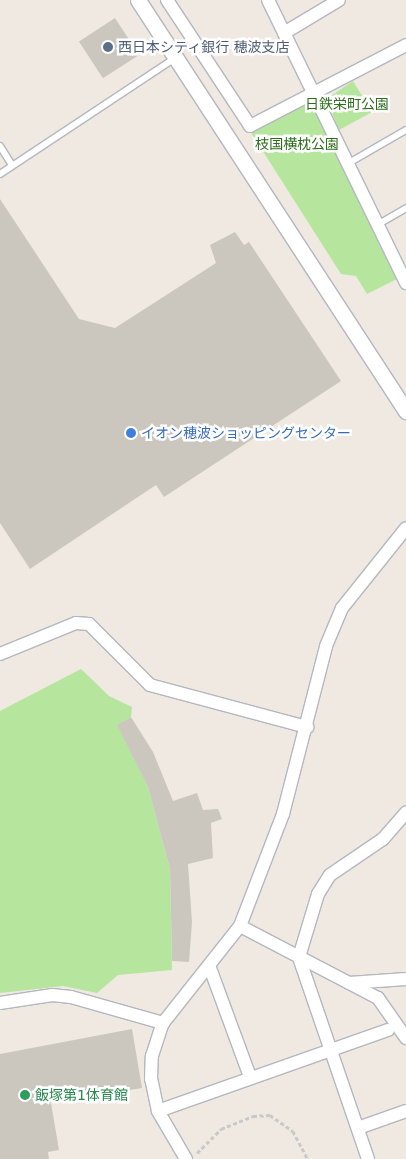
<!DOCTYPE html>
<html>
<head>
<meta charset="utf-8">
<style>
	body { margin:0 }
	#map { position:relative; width:406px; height:1159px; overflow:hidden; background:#efe9e1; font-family:"DejaVu Sans","Noto Sans JP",sans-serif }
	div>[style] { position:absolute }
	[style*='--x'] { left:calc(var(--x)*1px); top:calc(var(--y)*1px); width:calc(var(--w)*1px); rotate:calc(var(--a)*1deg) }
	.green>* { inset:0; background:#b6e59e }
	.building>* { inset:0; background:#cbc7bf; transform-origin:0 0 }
	.path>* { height:2.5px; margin-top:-1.25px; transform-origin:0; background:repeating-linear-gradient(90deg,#c9c9c9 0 4px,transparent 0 6.5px) }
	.roads { filter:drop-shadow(1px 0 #b4b7c1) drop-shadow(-1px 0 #b4b7c1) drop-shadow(0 1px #b4b7c1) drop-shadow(0 -1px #b4b7c1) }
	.service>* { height:6px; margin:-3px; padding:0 3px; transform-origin:3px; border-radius:3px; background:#fff }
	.minor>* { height:12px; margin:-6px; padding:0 6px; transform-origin:6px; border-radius:6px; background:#fff }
	.tertiary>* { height:15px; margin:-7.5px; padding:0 7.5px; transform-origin:7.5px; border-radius:7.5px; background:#fff }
	.dots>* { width:14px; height:14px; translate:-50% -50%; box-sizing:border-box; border:2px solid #fff; border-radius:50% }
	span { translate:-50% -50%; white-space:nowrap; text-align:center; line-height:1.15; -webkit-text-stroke:5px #fff; paint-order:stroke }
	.service-label { font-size:14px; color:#4e5e75 }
	.left { translate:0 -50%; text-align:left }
	.park-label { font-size:14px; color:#2c6e1b }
	.shop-label { font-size:14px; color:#366cbe }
	.leisure-label { font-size:14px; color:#27864d }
</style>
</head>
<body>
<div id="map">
	<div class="green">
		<i style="clip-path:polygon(353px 81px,372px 112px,339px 130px,326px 99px)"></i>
		<i style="clip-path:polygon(311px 101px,397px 279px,367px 294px,356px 276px,341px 274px,250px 131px)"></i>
		<i style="clip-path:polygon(81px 669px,109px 696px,132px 707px,131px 717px,118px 725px,148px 787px,170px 869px,172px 970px,118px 975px,97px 993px,63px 986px,0 993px,0 711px)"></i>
	</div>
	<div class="building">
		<i style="left:115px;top:18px;width:44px;height:43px;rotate:57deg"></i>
		<i style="clip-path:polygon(0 199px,79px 319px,115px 328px,216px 263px,210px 245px,235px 232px,244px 245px,249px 242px,341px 381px,164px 497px,156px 485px,30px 569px,0 523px)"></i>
		<i style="clip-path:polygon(131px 717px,153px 752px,173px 801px,197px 793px,203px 810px,218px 809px,222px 819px,211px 823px,213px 858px,188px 864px,192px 922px,189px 962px,172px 961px,170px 869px,148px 787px,117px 725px)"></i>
		<i style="clip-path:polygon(132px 1029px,142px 1088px,51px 1103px,59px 1150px,48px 1152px,49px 1159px,0 1159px,0 1054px)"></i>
	</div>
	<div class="path">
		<i style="--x:197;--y:1153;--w:34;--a:-45"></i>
		<i style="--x:221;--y:1129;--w:35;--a:-22"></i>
		<i style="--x:253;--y:1116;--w:17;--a:-3"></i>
		<i style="--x:270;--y:1115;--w:28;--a:35"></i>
		<i style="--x:293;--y:1131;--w:32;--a:62"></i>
	</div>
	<div class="roads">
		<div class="service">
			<i style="--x:0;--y:146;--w:22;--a:58"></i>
			<i style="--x:347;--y:164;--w:68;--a:-30"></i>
			<i style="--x:0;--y:174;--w:210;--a:-33.5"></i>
			<i style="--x:377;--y:225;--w:34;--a:-30"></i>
		</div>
		<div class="minor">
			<i style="--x:167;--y:0;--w:151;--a:56.6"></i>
			<i style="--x:250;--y:126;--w:176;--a:-27.4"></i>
			<i style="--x:268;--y:0;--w:315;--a:64"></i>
			<i style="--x:284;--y:33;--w:64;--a:-31"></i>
			<i style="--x:0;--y:654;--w:82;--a:-22.2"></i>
			<i style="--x:76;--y:623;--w:13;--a:4"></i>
			<i style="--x:89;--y:624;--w:86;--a:45"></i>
			<i style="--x:150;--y:685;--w:163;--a:15"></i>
			<i style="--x:240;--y:926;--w:156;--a:27.6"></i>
			<i style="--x:378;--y:998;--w:49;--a:55"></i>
			<i style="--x:210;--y:968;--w:116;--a:69.8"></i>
			<i style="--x:349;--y:983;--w:57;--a:-4"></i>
			<i style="--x:0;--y:1003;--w:53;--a:-8.7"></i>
			<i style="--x:52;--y:995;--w:19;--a:6"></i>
			<i style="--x:71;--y:997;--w:96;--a:15.8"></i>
			<i style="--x:158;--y:1111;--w:244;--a:-19.4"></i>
			<i style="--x:358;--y:1128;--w:51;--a:-19.5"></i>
			<i style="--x:186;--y:1159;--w:56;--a:-120.3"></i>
			<i style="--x:158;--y:1111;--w:33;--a:-102"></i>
			<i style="--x:151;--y:1079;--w:23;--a:-88"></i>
			<i style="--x:152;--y:1056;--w:35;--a:-72"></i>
			<i style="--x:163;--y:1023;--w:124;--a:-51.6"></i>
			<i style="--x:240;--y:926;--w:120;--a:-69"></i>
			<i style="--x:283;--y:814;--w:173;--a:-75.6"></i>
			<i style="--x:326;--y:646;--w:41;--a:-67.2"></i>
			<i style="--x:342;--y:608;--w:102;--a:-51.3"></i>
			<i style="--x:368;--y:1159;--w:213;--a:-108.9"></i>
			<i style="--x:299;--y:957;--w:66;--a:-73.2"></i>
			<i style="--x:318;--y:894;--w:22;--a:-58"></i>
			<i style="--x:330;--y:875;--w:64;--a:-34.2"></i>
			<i style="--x:383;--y:839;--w:35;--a:-49"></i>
		</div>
		<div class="tertiary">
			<i style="--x:138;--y:0;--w:491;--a:56.9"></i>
		</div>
	</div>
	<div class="dots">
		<i style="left:108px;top:47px;background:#5c6f8a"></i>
		<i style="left:131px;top:433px;background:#3f7fe0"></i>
		<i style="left:25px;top:1095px;background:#2e9e5b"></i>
	</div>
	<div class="service-label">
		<span class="left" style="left:118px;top:47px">西日本シティ銀行 穂波支店</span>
	</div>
	<div class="park-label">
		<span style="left:347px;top:104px">日鉄栄町公園</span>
		<span style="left:297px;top:144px">枝国横枕公園</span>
	</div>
	<div class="shop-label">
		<span class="left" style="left:141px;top:433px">イオン穂波ショッピングセンター</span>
	</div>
	<div class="leisure-label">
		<span class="left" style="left:35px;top:1095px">飯塚第1体育館</span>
	</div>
</div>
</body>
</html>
